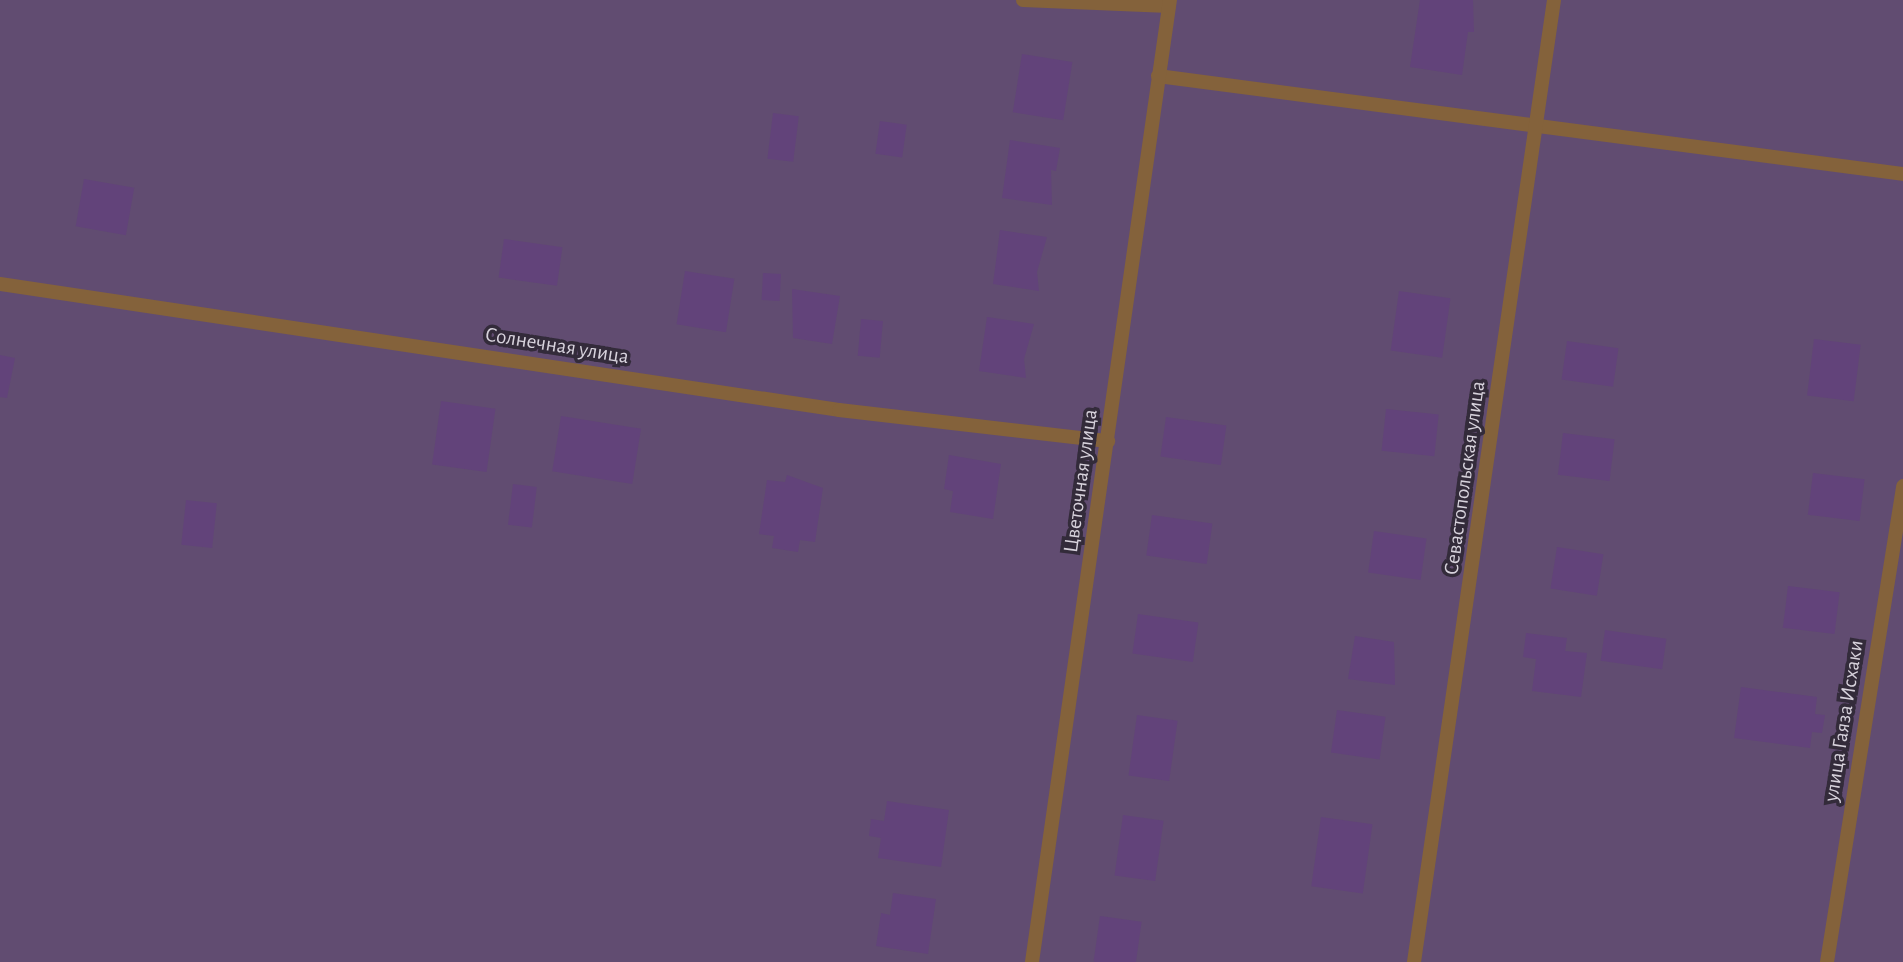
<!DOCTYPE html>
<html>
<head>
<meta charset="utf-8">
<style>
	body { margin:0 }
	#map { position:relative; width:1903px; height:962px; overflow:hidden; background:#332b3a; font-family:"Alegreya Sans",sans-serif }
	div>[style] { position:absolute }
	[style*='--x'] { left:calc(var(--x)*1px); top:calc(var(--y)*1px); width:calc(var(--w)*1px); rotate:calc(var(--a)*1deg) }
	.green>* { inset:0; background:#614c71; transform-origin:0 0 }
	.building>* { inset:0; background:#62437a; transform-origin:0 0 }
	.minor>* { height:14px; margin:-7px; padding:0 7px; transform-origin:7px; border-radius:7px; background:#84623b }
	span { translate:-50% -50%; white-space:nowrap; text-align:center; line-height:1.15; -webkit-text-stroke:7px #332b3a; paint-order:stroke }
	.street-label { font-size:21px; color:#d7d2dc }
</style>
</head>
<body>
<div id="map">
	<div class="green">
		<i style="left:0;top:0;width:1903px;height:962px"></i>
	</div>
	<div class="building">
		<i style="clip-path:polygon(1420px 0,1473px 0,1474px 32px,1468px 32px,1462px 75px,1410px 67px)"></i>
		<i style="left:1022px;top:54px;width:51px;height:59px;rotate:9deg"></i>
		<i style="left:773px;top:113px;width:26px;height:46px;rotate:7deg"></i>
		<i style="left:880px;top:121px;width:27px;height:33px;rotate:8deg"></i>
		<i style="clip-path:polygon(1010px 140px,1060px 148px,1056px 171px,1051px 170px,1052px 205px,1002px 198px)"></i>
		<i style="left:84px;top:179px;width:51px;height:48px;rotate:10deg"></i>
		<i style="clip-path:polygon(1000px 230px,1047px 237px,1037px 272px,1039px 291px,993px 284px)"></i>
		<i style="left:504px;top:239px;width:59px;height:39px;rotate:8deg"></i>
		<i style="left:685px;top:271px;width:50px;height:54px;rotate:9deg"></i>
		<i style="left:763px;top:273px;width:18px;height:27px;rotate:3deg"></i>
		<i style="clip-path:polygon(792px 289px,840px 296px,832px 344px,793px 338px)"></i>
		<i style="left:1399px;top:291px;width:52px;height:60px;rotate:8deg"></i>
		<i style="clip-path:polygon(987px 317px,1034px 324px,1024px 359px,1026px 378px,979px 371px)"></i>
		<i style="left:861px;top:319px;width:22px;height:37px;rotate:5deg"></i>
		<i style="left:1814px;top:339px;width:47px;height:57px;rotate:7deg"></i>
		<i style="left:1567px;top:341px;width:52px;height:39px;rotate:8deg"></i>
		<i style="clip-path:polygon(0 355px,15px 358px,7px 398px,0 397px)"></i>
		<i style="left:441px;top:401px;width:55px;height:64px;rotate:8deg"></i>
		<i style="left:1386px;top:409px;width:53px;height:42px;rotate:6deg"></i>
		<i style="left:561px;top:416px;width:81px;height:56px;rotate:9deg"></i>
		<i style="left:1166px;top:417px;width:61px;height:40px;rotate:8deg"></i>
		<i style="left:1563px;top:433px;width:52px;height:42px;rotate:7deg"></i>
		<i style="clip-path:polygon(949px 455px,1001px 464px,993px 519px,950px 512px,953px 491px,944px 489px)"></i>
		<i style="left:1813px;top:473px;width:52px;height:42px;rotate:7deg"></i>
		<i style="clip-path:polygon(787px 475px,823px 488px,815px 542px,800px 540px,798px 552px,772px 548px,774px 536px,759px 534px,767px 480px,785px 482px)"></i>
		<i style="left:513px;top:484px;width:24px;height:41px;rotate:7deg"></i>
		<i style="left:186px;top:500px;width:31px;height:45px;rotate:6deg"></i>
		<i style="left:1152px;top:515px;width:61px;height:41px;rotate:8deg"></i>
		<i style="left:1374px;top:531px;width:53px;height:42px;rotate:8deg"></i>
		<i style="left:1557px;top:547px;width:47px;height:42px;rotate:9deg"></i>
		<i style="left:1788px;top:586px;width:52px;height:42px;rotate:7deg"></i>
		<i style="left:1138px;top:614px;width:61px;height:40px;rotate:8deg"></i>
		<i style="left:1605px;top:630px;width:62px;height:31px;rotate:8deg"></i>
		<i style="clip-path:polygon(1526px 633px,1567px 638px,1565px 651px,1587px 653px,1581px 697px,1532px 691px,1536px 659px,1523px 657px)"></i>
		<i style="clip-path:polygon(1355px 636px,1394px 642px,1395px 685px,1348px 679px)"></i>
		<i style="clip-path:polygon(1741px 687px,1817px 697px,1815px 714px,1825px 715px,1822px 733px,1812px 732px,1810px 748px,1734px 738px)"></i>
		<i style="left:1337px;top:710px;width:49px;height:43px;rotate:8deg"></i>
		<i style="left:1137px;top:715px;width:41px;height:61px;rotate:8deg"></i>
		<i style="clip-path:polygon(887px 801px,949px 810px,941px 867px,878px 858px,881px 838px,869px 836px,871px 819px,884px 821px)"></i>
		<i style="left:1123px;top:815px;width:41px;height:61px;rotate:8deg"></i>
		<i style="left:1321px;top:817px;width:52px;height:70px;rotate:8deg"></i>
		<i style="clip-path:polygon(893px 893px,936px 899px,928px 954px,876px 946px,881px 913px,890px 915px)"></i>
		<i style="left:1100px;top:916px;width:42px;height:46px;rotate:8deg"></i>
	</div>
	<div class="minor">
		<i style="--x:1023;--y:0;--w:146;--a:2.4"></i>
		<i style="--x:1158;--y:76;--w:751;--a:7.49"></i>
		<i style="--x:0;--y:284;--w:848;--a:8.54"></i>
		<i style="--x:839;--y:410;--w:271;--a:6.6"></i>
		<i style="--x:1032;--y:962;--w:972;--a:-81.84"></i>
		<i style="--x:1414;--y:962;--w:972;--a:-81.72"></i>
		<i style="--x:1827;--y:962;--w:482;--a:-80.9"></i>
	</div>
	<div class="street-label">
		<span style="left:557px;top:346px;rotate:9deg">Солнечная улица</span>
		<span style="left:1465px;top:478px;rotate:-82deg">Севастопольская улица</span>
		<span style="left:1081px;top:481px;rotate:-82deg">Цветочная улица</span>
		<span style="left:1844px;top:721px;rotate:-81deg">улица Гаяза Исхаки</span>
	</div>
</div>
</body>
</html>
